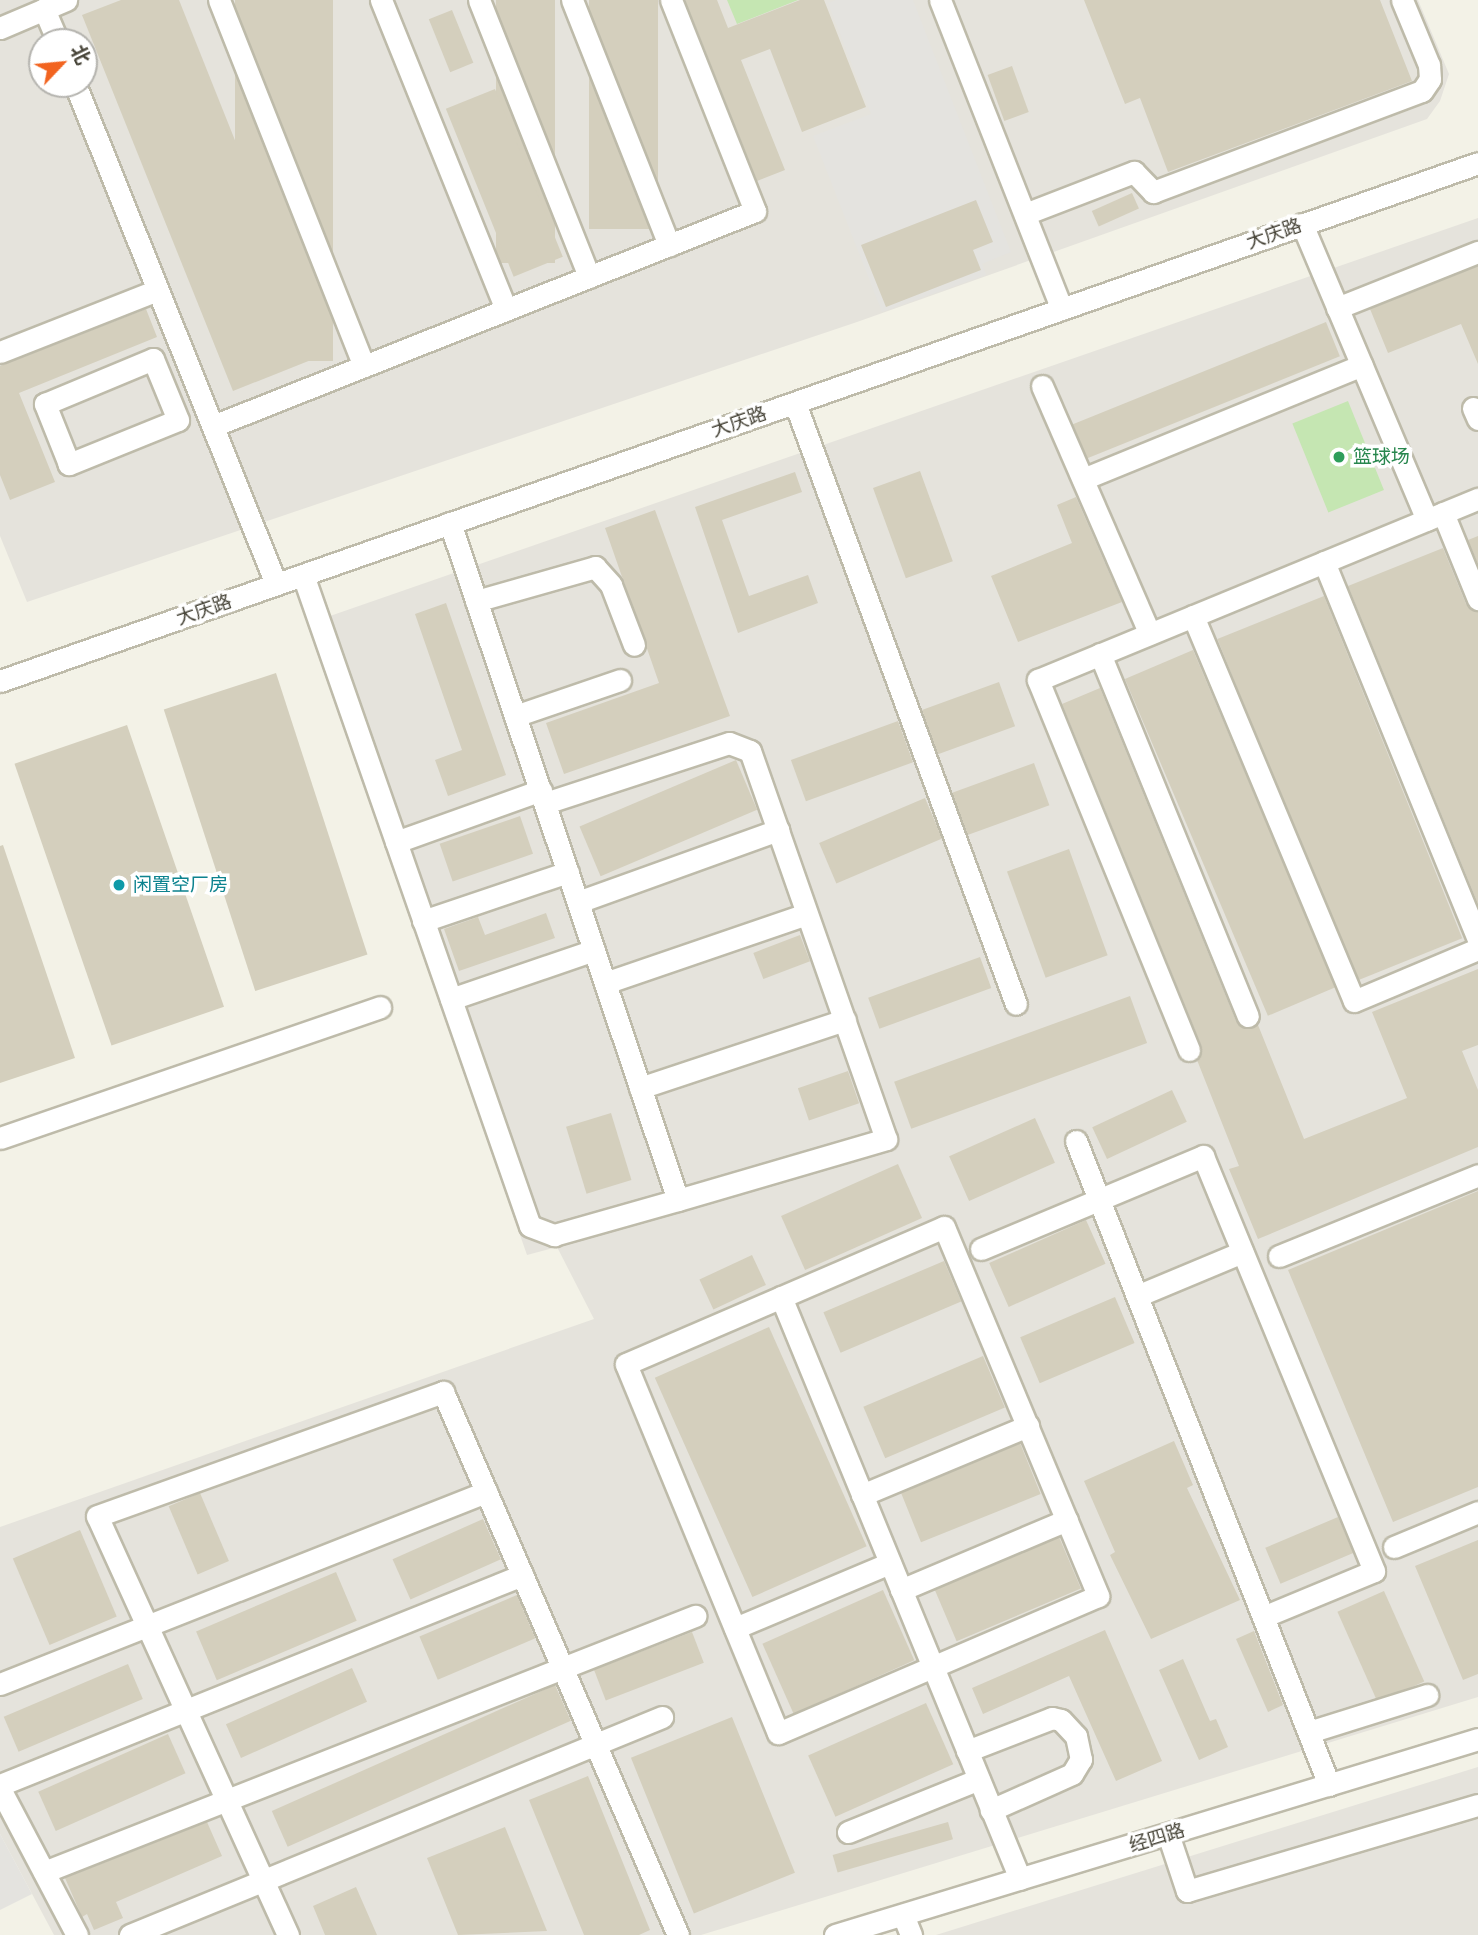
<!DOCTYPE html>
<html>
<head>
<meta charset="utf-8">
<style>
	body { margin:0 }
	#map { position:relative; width:1478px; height:1935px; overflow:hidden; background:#f3f2e7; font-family:Montserrat,"Noto Sans SC",sans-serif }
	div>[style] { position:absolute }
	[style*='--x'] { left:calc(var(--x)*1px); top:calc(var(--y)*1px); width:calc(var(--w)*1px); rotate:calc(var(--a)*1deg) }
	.industrial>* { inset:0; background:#e5e3dc }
	.green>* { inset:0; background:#c5e6b2; transform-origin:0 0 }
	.parking>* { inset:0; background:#e4e3df }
	.building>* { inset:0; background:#d4cfbd; transform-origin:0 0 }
	.roads { filter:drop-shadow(2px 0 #bebbaa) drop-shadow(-2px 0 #bebbaa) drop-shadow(0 2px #bebbaa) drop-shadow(0 -2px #bebbaa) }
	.minor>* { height:21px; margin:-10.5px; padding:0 10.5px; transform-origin:10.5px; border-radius:10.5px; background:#fff }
	.dots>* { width:19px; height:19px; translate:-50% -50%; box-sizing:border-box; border:4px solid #fff; border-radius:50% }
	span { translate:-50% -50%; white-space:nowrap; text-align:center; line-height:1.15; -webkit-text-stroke:7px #fff; paint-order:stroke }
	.street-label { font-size:19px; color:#464337 }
	.leisure-label { font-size:19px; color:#27864d }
	.left { translate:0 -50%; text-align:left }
	.culture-label { font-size:19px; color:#0d838f }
	.north { position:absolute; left:28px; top:28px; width:70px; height:70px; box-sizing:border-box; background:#fff; border:2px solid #b5b4af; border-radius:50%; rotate:64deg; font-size:19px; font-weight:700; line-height:28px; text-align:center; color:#464337 }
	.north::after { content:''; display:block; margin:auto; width:24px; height:32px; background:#f26420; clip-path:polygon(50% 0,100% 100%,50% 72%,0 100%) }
</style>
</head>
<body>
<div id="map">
	<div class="industrial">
		<i style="clip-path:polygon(evenodd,0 0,1418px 0,1449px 74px,1440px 101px,1427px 119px,857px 322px,27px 602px,0 536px,0 0,42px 42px,84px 42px,84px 84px,42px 84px,42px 42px)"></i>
		<i style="clip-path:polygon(1478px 218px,1478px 1697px,701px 1935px,54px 1935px,0 1834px,0 1527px,594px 1319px,557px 1247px,527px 1255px,307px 624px)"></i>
		<i style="clip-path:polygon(1478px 1767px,1478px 1935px,936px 1935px)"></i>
	</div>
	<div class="green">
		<i style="clip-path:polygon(727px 0,798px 0,737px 24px)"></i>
		<i style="left:1348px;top:401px;width:96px;height:60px;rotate:68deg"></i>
	</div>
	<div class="parking">
		<i style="clip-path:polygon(836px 0,913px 0,1011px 252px,982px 264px,986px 275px,882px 312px,813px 136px,871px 114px,828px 3px)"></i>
		<i style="clip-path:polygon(0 1834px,32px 1894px,0 1910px)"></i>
	</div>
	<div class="building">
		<i style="clip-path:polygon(121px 0,179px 0,321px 356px,233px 391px,82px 15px)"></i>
		<i style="left:235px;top:0;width:98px;height:361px"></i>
		<i style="left:496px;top:0;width:59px;height:263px"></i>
		<i style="left:589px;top:0;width:69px;height:229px"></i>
		<i style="clip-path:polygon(685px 0,717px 0,728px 28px,800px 0,824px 0,866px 107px,802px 132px,770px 49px,741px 60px,785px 170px,757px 181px)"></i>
		<i style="clip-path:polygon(1084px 0,1380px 0,1412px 81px,1168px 172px,1140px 98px,1125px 104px)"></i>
		<i style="left:452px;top:10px;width:57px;height:25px;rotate:68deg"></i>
		<i style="left:1012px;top:66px;width:49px;height:26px;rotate:70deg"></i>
		<i style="left:495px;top:89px;width:181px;height:53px;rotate:68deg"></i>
		<i style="left:1132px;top:193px;width:17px;height:44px;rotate:66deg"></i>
		<i style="clip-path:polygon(976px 200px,993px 242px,973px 250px,981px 270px,886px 307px,861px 245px)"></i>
		<i style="clip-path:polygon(1478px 266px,1478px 364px,1461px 324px,1388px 353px,1370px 309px)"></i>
		<i style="clip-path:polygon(146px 309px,157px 337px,19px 393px,55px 482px,10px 500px,0 475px,0 366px)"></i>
		<i style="left:1326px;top:322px;width:37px;height:273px;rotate:68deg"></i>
		<i style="left:920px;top:471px;width:96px;height:50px;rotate:70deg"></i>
		<i style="clip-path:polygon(795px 472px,802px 492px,722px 520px,749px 596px,808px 575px,818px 603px,738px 633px,695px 507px)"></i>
		<i style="clip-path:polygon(1076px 497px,1122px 602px,1018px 642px,991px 576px,1072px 543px,1057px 505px)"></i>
		<i style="clip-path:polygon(655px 510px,730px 716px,564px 774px,546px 723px,659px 683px,605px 528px)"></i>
		<i style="clip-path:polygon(1478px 536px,1478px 564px,1468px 540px)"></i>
		<i style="clip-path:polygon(1443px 548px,1466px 604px,1478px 612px,1478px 904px,1348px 586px)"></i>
		<i style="left:1324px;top:596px;width:369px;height:115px;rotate:68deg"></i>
		<i style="clip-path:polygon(446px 603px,506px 775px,448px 796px,435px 760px,462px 750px,415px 614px)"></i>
		<i style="left:1193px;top:650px;width:366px;height:74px;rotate:67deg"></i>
		<i style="left:276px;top:673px;width:296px;height:118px;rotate:72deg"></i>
		<i style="left:999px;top:682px;width:47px;height:82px;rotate:70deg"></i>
		<i style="clip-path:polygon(1100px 688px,1236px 1021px,1246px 1029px,1258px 1025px,1304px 1139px,1407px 1098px,1372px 1012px,1478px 969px,1478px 1045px,1462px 1051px,1478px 1090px,1478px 1147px,1258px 1239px,1229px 1169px,1239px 1166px,1197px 1060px,1201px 1045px,1062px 704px)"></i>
		<i style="left:898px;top:721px;width:44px;height:114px;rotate:70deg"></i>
		<i style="left:127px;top:725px;width:298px;height:119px;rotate:71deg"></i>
		<i style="left:736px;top:760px;width:54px;height:170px;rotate:67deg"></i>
		<i style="left:1034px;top:763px;width:45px;height:87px;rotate:70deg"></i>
		<i style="left:925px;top:798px;width:44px;height:115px;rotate:67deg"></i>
		<i style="left:520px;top:816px;width:40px;height:85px;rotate:71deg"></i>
		<i style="clip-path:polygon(3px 845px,75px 1058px,0 1083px,0 846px)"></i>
		<i style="left:1069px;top:849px;width:113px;height:66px;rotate:70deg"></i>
		<i style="clip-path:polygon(546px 913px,555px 938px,459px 971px,444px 929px,478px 917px,485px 935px)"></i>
		<i style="left:800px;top:935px;width:28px;height:50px;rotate:69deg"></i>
		<i style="left:980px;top:957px;width:33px;height:119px;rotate:70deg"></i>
		<i style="left:1130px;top:996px;width:50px;height:251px;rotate:70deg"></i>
		<i style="left:848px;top:1071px;width:34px;height:53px;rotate:71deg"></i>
		<i style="left:1172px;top:1090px;width:35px;height:88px;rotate:65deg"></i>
		<i style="left:611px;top:1113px;width:70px;height:47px;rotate:73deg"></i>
		<i style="left:1035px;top:1118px;width:49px;height:94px;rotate:66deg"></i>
		<i style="left:898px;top:1164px;width:59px;height:128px;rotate:66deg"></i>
		<i style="clip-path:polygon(1478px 1191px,1478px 1487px,1393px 1522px,1288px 1270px)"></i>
		<i style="left:1086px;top:1220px;width:48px;height:106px;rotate:66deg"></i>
		<i style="left:752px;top:1255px;width:33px;height:58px;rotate:65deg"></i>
		<i style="left:944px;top:1261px;width:44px;height:131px;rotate:67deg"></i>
		<i style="left:1115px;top:1297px;width:50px;height:103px;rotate:67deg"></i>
		<i style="left:769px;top:1327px;width:240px;height:125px;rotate:66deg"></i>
		<i style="left:983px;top:1356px;width:56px;height:130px;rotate:67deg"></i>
		<i style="clip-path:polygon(1174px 1441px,1193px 1485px,1187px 1488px,1240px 1600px,1151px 1639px,1110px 1555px,1115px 1552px,1084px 1481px)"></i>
		<i style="left:1020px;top:1443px;width:55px;height:129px;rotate:68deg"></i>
		<i style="left:200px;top:1493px;width:74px;height:34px;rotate:67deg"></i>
		<i style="left:1338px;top:1517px;width:39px;height:79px;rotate:67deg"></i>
		<i style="left:483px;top:1519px;width:44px;height:99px;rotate:66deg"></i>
		<i style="left:80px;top:1530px;width:94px;height:73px;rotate:67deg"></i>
		<i style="left:1059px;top:1537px;width:56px;height:135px;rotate:67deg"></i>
		<i style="clip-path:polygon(1478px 1540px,1478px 1674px,1463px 1680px,1415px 1566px)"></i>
		<i style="left:336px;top:1572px;width:53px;height:152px;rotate:67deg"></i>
		<i style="left:883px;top:1590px;width:77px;height:132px;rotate:66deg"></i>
		<i style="left:1384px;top:1591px;width:99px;height:51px;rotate:66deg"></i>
		<i style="left:517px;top:1595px;width:47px;height:106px;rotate:67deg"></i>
		<i style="clip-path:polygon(1105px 1630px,1162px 1761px,1116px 1781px,1069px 1676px,983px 1714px,972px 1688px)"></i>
		<i style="clip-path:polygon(1254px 1631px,1283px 1705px,1268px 1712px,1236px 1639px)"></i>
		<i style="left:692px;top:1632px;width:33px;height:105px;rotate:69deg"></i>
		<i style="clip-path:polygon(1183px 1659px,1210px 1721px,1216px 1719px,1228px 1747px,1199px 1760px,1159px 1670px)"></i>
		<i style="left:128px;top:1664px;width:38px;height:135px;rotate:67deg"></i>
		<i style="left:352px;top:1668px;width:37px;height:138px;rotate:66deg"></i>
		<i style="left:555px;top:1685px;width:39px;height:310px;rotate:66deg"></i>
		<i style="left:926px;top:1703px;width:67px;height:129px;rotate:66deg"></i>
		<i style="left:732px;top:1717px;width:168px;height:109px;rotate:68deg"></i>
		<i style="left:168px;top:1734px;width:43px;height:142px;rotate:66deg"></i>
		<i style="clip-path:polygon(588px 1776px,650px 1930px,639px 1935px,584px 1935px,529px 1800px)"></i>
		<i style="clip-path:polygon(207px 1822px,222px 1856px,116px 1902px,123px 1918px,94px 1930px,87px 1914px,82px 1917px,65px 1878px)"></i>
		<i style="left:948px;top:1822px;width:18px;height:120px;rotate:74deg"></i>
		<i style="clip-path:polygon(505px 1827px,547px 1931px,458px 1935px,427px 1858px)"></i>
		<i style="clip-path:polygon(356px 1887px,377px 1935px,325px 1935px,313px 1906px)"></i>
	</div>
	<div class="roads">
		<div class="minor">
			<i style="--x:219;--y:0;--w:394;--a:68.4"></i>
			<i style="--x:381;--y:0;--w:334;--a:68"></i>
			<i style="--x:479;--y:0;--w:298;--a:68.3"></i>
			<i style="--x:572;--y:0;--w:264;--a:68.4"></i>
			<i style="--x:940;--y:0;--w:332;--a:68.5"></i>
			<i style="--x:44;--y:9;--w:36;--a:67"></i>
			<i style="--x:0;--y:28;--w:72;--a:-23"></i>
			<i style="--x:75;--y:84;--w:539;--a:68.1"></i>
			<i style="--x:1025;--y:214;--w:117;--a:-21.1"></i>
			<i style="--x:1134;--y:172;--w:28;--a:46"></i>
			<i style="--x:1153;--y:192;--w:287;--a:-20.6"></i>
			<i style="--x:1422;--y:91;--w:14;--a:-56"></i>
			<i style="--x:1430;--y:79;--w:14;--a:-94"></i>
			<i style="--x:1429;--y:65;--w:70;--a:-112.6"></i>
			<i style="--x:1302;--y:224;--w:321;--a:67.1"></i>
			<i style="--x:1337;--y:308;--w:152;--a:-21.7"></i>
			<i style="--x:0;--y:352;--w:169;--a:-21.5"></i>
			<i style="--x:153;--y:359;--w:66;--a:67.7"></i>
			<i style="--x:178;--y:420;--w:118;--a:158"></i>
			<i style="--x:69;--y:464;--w:65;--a:-111.8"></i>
			<i style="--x:45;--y:404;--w:117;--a:-22.6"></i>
			<i style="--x:1042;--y:386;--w:270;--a:66.5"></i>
			<i style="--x:795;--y:403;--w:640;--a:69.81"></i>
			<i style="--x:1473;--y:408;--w:12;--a:66"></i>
			<i style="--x:213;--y:426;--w:583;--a:-21.64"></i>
			<i style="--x:755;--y:211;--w:227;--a:-111.7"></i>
			<i style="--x:1083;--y:479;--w:301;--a:-22.2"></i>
			<i style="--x:1443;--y:513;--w:93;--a:67.9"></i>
			<i style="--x:450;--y:523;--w:714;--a:71.39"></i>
			<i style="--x:678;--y:1200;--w:217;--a:-16.3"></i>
			<i style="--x:886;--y:1139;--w:411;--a:-109.3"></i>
			<i style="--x:750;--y:751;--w:22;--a:-159"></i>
			<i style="--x:729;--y:743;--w:194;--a:161.9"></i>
			<i style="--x:1324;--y:562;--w:407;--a:67.8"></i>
			<i style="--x:303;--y:575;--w:689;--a:70.78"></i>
			<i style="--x:530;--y:1226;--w:26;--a:21"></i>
			<i style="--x:554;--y:1235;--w:129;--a:-15.8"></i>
			<i style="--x:476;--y:601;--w:124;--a:-15.9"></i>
			<i style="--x:595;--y:567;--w:24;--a:48"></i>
			<i style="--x:611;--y:585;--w:64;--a:69"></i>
			<i style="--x:1193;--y:616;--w:417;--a:67.3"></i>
			<i style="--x:1354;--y:1001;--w:134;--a:-22.8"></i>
			<i style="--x:1100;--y:654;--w:391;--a:67.8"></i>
			<i style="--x:0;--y:681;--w:1566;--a:-19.31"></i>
			<i style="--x:515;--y:716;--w:111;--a:-18.9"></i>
			<i style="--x:396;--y:842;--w:154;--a:-19.7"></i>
			<i style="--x:578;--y:902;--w:213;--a:-19.8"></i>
			<i style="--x:423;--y:921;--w:153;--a:-18.7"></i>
			<i style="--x:605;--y:983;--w:213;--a:-18.9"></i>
			<i style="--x:451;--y:999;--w:151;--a:-18.9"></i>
			<i style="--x:1189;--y:1050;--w:400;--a:-112.2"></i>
			<i style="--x:1038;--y:680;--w:476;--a:-22.4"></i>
			<i style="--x:640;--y:1088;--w:216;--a:-18.4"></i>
			<i style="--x:0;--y:1138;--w:402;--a:-19"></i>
			<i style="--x:1076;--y:1141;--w:692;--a:68.55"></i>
			<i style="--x:944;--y:1227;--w:400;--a:67.3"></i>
			<i style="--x:1098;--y:1596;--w:348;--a:156.8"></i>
			<i style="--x:778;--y:1733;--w:399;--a:-112.4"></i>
			<i style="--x:626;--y:1364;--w:346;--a:-23.3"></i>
			<i style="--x:981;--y:1249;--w:241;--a:-22.7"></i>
			<i style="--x:1203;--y:1156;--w:449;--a:67.6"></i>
			<i style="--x:1374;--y:1571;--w:120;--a:157.5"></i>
			<i style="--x:1279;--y:1256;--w:215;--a:-22.1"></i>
			<i style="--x:1137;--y:1296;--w:114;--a:-22.7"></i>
			<i style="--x:781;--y:1297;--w:629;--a:67.67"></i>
			<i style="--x:862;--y:1495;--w:180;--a:-22.6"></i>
			<i style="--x:1394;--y:1547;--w:91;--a:-22.6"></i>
			<i style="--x:901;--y:1590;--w:180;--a:-22.9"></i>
			<i style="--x:735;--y:1628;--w:168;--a:-22.8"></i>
			<i style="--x:0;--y:1684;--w:523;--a:-21.56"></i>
			<i style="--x:1309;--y:1732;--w:124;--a:-17.4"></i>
			<i style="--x:967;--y:1751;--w:91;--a:-21.2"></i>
			<i style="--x:1052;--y:1718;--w:9;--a:13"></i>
			<i style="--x:1061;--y:1720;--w:22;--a:47"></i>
			<i style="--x:1076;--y:1736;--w:24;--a:78"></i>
			<i style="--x:1081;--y:1759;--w:17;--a:121"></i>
			<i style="--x:1072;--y:1774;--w:89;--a:156"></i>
			<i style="--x:0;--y:1785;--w:563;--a:-21.91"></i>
			<i style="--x:0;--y:1789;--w:165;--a:62.2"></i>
			<i style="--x:848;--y:1832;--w:141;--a:-22"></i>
			<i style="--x:1168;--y:1834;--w:60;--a:71.6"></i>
			<i style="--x:1187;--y:1891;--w:303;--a:-16.5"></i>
			<i style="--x:44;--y:1872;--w:700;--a:-21.47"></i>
			<i style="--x:903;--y:1915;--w:22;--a:68"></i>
			<i style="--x:130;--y:1935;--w:575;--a:-22.28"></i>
			<i style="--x:288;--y:1935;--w:460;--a:-114.5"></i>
			<i style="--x:97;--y:1516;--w:368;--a:-19.7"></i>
			<i style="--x:443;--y:1392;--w:592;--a:66.6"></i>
			<i style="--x:835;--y:1935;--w:672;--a:-16.95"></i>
		</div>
	</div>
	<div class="dots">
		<i style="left:1339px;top:457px;background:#2e9e5b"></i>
		<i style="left:119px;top:885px;background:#0f9aa8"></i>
	</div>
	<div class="street-label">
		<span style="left:1274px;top:234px;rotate:-19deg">大庆路</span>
		<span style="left:739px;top:422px;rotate:-19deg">大庆路</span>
		<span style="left:204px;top:610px;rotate:-19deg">大庆路</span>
		<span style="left:1157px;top:1838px;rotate:-17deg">经四路</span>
	</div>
	<div class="leisure-label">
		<span class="left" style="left:1353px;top:457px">篮球场</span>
	</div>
	<div class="culture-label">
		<span class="left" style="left:133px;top:885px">闲置空厂房</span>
	</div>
	<div class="north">北</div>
</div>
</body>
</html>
